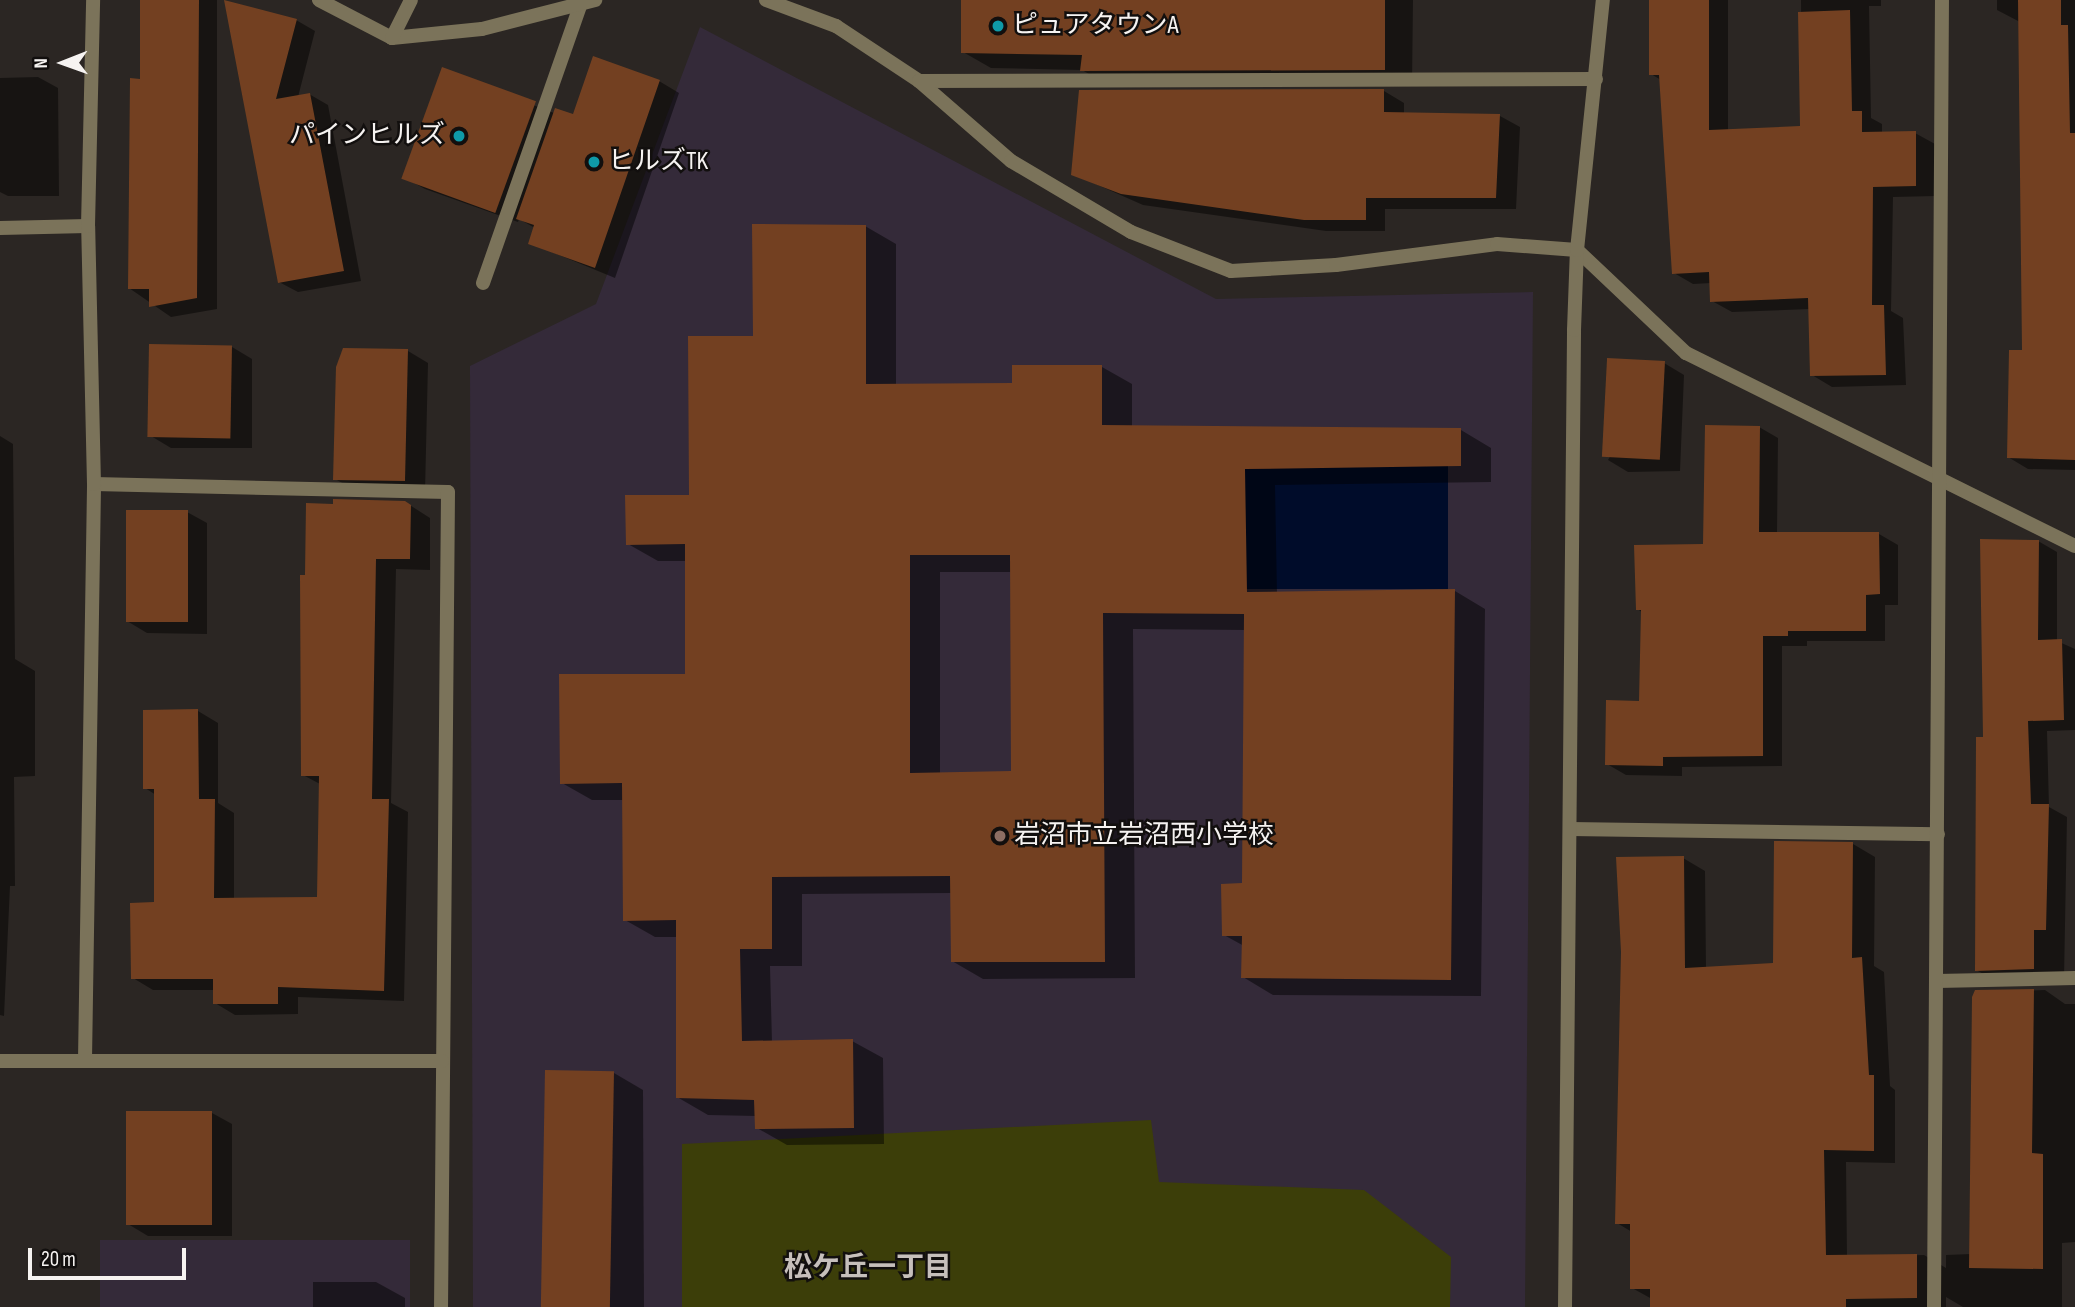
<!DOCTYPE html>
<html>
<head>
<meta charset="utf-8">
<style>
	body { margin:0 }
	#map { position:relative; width:2075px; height:1307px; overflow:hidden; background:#2b2623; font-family:"Sofia Sans Condensed","Noto Sans JP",sans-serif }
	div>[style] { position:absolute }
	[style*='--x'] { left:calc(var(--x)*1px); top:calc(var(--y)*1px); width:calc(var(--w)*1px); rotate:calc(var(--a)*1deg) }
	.education>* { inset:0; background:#342a39; transform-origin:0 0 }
	.green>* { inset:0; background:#3c3e09 }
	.water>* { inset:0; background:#000c2a; transform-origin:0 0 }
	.shadow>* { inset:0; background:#0007 }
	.building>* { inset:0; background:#734021; transform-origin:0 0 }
	.lane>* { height:14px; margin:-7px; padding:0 7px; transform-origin:7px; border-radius:7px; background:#7b735a }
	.street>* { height:14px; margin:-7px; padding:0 7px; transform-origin:7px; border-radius:7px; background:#7b735a }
	.dots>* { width:19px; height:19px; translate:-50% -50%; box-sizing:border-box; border:4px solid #120f0e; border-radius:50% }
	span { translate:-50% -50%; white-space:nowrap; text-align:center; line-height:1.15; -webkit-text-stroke:5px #120f0e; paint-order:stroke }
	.poi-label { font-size:26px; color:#f6f3f1 }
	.left { translate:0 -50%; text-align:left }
	.right { translate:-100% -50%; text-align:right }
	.neighbourhood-label { font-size:28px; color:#c6bfbb; font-weight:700 }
	.north { position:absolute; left:28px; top:28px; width:70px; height:70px; -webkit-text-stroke:5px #120f0e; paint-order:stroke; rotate:269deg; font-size:19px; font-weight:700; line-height:28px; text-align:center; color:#f6f3f1 }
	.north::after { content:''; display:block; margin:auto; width:24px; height:32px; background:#f6f3f1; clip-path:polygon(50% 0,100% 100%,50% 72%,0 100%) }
	.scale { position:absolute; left:28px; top:1248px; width:158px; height:32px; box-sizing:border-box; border:4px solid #f6f3f1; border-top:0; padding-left:9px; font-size:21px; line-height:24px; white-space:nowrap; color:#f6f3f1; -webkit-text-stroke:5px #120f0e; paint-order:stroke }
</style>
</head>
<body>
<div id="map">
	<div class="education">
		<i style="clip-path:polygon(700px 27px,1216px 299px,1533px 292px,1525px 1307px,473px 1307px,470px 366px,596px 304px)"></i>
		<i style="left:100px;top:1240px;width:310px;height:67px"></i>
	</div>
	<div class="green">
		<i style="clip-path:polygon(1151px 1120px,1159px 1182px,1364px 1190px,1451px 1257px,1450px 1307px,682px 1307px,682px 1144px)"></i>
	</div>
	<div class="water">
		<i style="left:1448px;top:466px;width:123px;height:203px;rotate:90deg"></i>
	</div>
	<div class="shadow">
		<i style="clip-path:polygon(141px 0,217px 0,217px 309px,171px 317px,129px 288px,142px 80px)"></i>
		<i style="clip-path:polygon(964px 0,1413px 0,1412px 85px,1110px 86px,1082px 70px,991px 68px,963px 52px)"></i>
		<i style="clip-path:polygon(1650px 0,1728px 0,1728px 131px,1802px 128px,1801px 0,1881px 0,1881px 6px,1869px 6px,1871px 118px,1882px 124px,1882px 134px,1915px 133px,1935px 144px,1936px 196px,1893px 197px,1891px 311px,1903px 318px,1906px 385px,1832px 387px,1812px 375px,1810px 309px,1732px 312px,1712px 301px,1711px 283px,1693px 284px,1674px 273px,1661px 80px,1651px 74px)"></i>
		<i style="clip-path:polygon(1997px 0,2075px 0,2075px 470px,2028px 469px,2008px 457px,2024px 352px,2020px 22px,1997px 10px)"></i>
		<i style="clip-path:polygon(226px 2px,296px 20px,315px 31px,298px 97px,309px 94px,328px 105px,361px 281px,298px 292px,279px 282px)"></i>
		<i style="clip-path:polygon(443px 70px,554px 113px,574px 116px,659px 81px,679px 93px,615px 278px,530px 243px,535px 228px,519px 219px,518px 222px,425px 189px,405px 178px)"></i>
		<i style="clip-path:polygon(38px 77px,58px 88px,59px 196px,8px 196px,0 192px,0 78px)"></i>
		<i style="clip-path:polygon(1384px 91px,1404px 103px,1404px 114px,1500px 116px,1520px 127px,1516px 209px,1385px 209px,1385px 231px,1326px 231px,1143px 205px,1073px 174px)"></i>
		<i style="clip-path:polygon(evenodd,865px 226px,896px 244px,896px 385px,1014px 385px,1102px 367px,1132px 384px,1132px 427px,1461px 430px,1491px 448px,1491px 482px,1275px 485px,1277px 594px,1455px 591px,1485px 609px,1481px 996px,1273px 995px,1243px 977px,1244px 946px,1224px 935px,1244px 885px,1246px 630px,1133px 629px,1135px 978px,983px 979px,952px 961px,952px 893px,802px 894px,802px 966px,770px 966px,772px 1042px,852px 1041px,883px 1058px,884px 1144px,787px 1145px,757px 1128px,756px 1116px,708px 1115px,677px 1097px,677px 937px,655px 937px,625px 920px,624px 800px,592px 800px,562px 783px,687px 675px,687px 561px,658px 561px,628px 544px,690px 497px,754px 338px,865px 226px,940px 572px,1011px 572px,1012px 773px,940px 774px,940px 572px)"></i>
		<i style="clip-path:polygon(232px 347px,252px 359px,252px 448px,171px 448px,151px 436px)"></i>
		<i style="clip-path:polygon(408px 351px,428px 363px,425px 492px,355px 490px,335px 479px)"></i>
		<i style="clip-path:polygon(1664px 363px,1684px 375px,1680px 471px,1628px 472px,1608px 460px)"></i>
		<i style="clip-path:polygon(1759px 427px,1778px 438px,1777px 534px,1879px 534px,1898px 545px,1898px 605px,1885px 605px,1885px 641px,1807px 641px,1807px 646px,1782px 646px,1782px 766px,1682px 767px,1682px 776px,1626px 775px,1607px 764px,1640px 702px,1642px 612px,1637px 609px,1705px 546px)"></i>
		<i style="clip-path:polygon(0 436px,13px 444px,15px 659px,35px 671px,35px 776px,14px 777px,15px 886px,10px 886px,4px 1016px,0 1015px)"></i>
		<i style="clip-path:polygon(405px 502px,430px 518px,430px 570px,396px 569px,391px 803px,408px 812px,404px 1001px,298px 997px,298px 1014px,235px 1015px,215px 1003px,215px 990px,153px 990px,133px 978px,156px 904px,156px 795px,145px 788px,198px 711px,218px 723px,218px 803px,234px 813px,234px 900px,319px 899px,320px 784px,303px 775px,307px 577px)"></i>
		<i style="clip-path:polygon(187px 512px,207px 523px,207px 634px,147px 633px,127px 621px)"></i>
		<i style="clip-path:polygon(2038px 541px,2057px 552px,2057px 641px,2075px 649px,2075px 730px,2047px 731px,2049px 807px,2067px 817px,2064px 979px,1995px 980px,1976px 970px)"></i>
		<i style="clip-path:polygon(1853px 844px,1875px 857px,1874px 966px,1884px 972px,1890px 1086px,1895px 1090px,1895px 1163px,1846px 1162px,1847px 1257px,1924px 1255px,1946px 1268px,1946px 1255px,1971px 1254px,1976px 992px,2045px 990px,2065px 1004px,2075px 1004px,2075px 1242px,2062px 1243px,2062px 1307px,1963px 1307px,1946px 1297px,1946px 1307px,1652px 1307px,1652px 1299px,1632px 1288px,1632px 1232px,1617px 1223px,1683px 858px,1705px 871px,1706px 969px,1775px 964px)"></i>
		<i style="clip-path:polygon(614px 1073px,643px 1090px,644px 1307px,547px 1307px)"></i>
		<i style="clip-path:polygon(212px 1113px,232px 1124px,232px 1236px,148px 1236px,128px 1224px)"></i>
		<i style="clip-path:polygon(313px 1282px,376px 1282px,405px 1298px,405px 1307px,313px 1307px)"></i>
	</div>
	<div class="building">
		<i style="clip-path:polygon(140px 0,199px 0,197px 298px,149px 307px,149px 289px,128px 289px,130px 78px,140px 79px)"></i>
		<i style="clip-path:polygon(224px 0,297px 19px,276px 99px,310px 93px,344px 271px,278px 283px)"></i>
		<i style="clip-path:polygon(961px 0,1385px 0,1385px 70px,1080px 71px,1082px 55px,961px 53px)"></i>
		<i style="clip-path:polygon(1649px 0,1709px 0,1709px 130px,1800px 126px,1798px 12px,1850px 10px,1852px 111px,1862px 111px,1862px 132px,1916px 131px,1916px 186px,1873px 187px,1872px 305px,1884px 305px,1886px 375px,1810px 376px,1808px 298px,1710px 302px,1709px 272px,1672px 274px,1659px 75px,1649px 75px)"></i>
		<i style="clip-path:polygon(2018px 0,2061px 0,2061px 25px,2068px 25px,2070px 133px,2075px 133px,2075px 460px,2007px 458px,2009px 350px,2022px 350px)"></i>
		<i style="clip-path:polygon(593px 56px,660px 80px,595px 268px,528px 244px,534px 225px,516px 219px,555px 108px,573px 114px)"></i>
		<i style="left:442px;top:67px;width:100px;height:119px;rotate:20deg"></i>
		<i style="clip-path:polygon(1384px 89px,1384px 112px,1500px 114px,1496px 198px,1366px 198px,1366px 220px,1304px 220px,1121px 194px,1071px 175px,1079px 90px)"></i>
		<i style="clip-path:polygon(evenodd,752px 224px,866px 225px,866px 384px,1012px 383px,1012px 365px,1102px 365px,1102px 425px,1461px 428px,1461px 466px,1245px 469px,1247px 592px,1455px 589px,1451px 980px,1241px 978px,1242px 936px,1222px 936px,1221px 884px,1242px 883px,1244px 614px,1103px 613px,1105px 962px,951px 962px,950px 876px,772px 877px,772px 949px,740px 949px,742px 1041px,853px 1039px,854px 1128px,755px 1129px,754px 1100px,676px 1098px,676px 920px,623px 921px,622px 783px,560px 784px,559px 674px,685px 674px,685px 544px,626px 545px,625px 495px,689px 495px,688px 336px,753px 336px,752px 224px,910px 555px,1010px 555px,1011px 771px,910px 773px,910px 555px)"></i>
		<i style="left:149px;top:344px;width:83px;height:93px;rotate:1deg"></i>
		<i style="clip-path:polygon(343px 348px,408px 349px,405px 481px,333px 480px,336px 367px)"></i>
		<i style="left:1665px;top:361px;width:99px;height:58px;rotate:93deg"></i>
		<i style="clip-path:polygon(1705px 425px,1760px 426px,1759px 532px,1879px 532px,1880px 594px,1866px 595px,1866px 631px,1788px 631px,1788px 636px,1763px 636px,1763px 756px,1663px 757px,1663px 766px,1605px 765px,1606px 700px,1639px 701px,1641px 610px,1636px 610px,1634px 545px,1703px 544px)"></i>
		<i style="clip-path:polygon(333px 499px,405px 501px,411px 505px,410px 559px,376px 559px,372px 799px,389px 799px,384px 991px,278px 987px,278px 1004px,213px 1004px,213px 979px,131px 979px,130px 903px,154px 902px,154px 789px,143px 789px,143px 710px,198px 709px,199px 799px,215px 799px,214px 898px,317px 897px,319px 776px,301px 776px,300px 575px,305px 575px,306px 503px,333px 504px)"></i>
		<i style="left:126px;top:510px;width:62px;height:112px"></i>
		<i style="clip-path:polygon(1980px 539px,2039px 540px,2038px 640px,2062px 639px,2064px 720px,2028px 721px,2031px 804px,2049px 804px,2046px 930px,2034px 930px,2034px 969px,1975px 971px,1976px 737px,1983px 737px)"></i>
		<i style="clip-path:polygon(1774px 841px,1853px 842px,1852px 958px,1862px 957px,1869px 1075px,1874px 1075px,1874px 1151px,1824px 1150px,1826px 1255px,1917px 1254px,1917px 1298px,1846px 1299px,1846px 1307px,1650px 1307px,1650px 1289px,1630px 1289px,1630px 1224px,1615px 1224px,1621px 952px,1616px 857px,1684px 856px,1685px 968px,1773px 963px)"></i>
		<i style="clip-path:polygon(2034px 989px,2032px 1153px,2043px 1154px,2043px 1269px,1969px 1268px,1972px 997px,1975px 990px)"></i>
		<i style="left:545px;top:1070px;width:69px;height:237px;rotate:1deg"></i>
		<i style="left:126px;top:1111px;width:86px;height:114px"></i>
	</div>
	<div class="lane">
		<i style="--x:483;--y:283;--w:297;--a:-70.7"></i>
	</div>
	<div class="street">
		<i style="--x:319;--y:0;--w:82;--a:27.5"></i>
		<i style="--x:392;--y:38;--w:90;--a:-5.7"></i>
		<i style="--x:482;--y:29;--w:117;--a:-14.4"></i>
		<i style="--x:766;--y:0;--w:75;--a:20.4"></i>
		<i style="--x:836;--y:26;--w:100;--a:33.5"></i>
		<i style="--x:919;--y:81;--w:122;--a:41"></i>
		<i style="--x:1011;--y:161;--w:139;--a:30.6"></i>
		<i style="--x:1131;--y:232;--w:107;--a:21.3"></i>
		<i style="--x:1231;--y:271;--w:105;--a:-3.3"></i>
		<i style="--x:1336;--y:265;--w:162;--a:-7.4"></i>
		<i style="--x:1497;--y:244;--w:80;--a:4.3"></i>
		<i style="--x:1577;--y:250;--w:150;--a:43.4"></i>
		<i style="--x:1686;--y:353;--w:434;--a:26.4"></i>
		<i style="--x:392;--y:38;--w:42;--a:-63.4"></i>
		<i style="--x:919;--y:81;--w:677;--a:-0.17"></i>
		<i style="--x:0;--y:228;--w:88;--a:-1.3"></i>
		<i style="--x:94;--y:484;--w:354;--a:1.3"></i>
		<i style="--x:448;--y:492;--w:815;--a:90.49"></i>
		<i style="--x:1570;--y:829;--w:368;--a:0.8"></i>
		<i style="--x:1937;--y:981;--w:138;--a:-1.2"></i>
		<i style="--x:85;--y:1060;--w:576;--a:-89.1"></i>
		<i style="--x:94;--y:484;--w:258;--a:-91.3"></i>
		<i style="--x:88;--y:226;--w:226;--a:-88.7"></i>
		<i style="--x:0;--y:1061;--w:442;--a:0"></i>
		<i style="--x:1565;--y:1307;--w:977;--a:-89.47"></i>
		<i style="--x:1574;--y:330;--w:80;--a:-87.9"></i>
		<i style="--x:1577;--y:250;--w:251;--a:-84.1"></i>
		<i style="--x:1934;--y:1307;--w:1307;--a:-89.65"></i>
	</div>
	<div class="dots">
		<i style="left:998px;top:26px;background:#0f9aa8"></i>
		<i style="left:459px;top:136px;background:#0f9aa8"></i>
		<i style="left:594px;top:162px;background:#0f9aa8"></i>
		<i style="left:1000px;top:836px;background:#8d6e63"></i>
	</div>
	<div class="poi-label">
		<span class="left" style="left:1012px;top:26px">ピュアタウンA</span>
		<span class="right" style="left:445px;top:136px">パインヒルズ</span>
		<span class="left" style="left:608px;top:162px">ヒルズTK</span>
		<span class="left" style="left:1014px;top:836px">岩沼市立岩沼西小学校</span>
	</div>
	<div class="neighbourhood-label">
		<span style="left:868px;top:1268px">松ケ丘一丁目</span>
	</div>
	<div class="north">N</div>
	<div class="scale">20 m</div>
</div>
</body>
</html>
